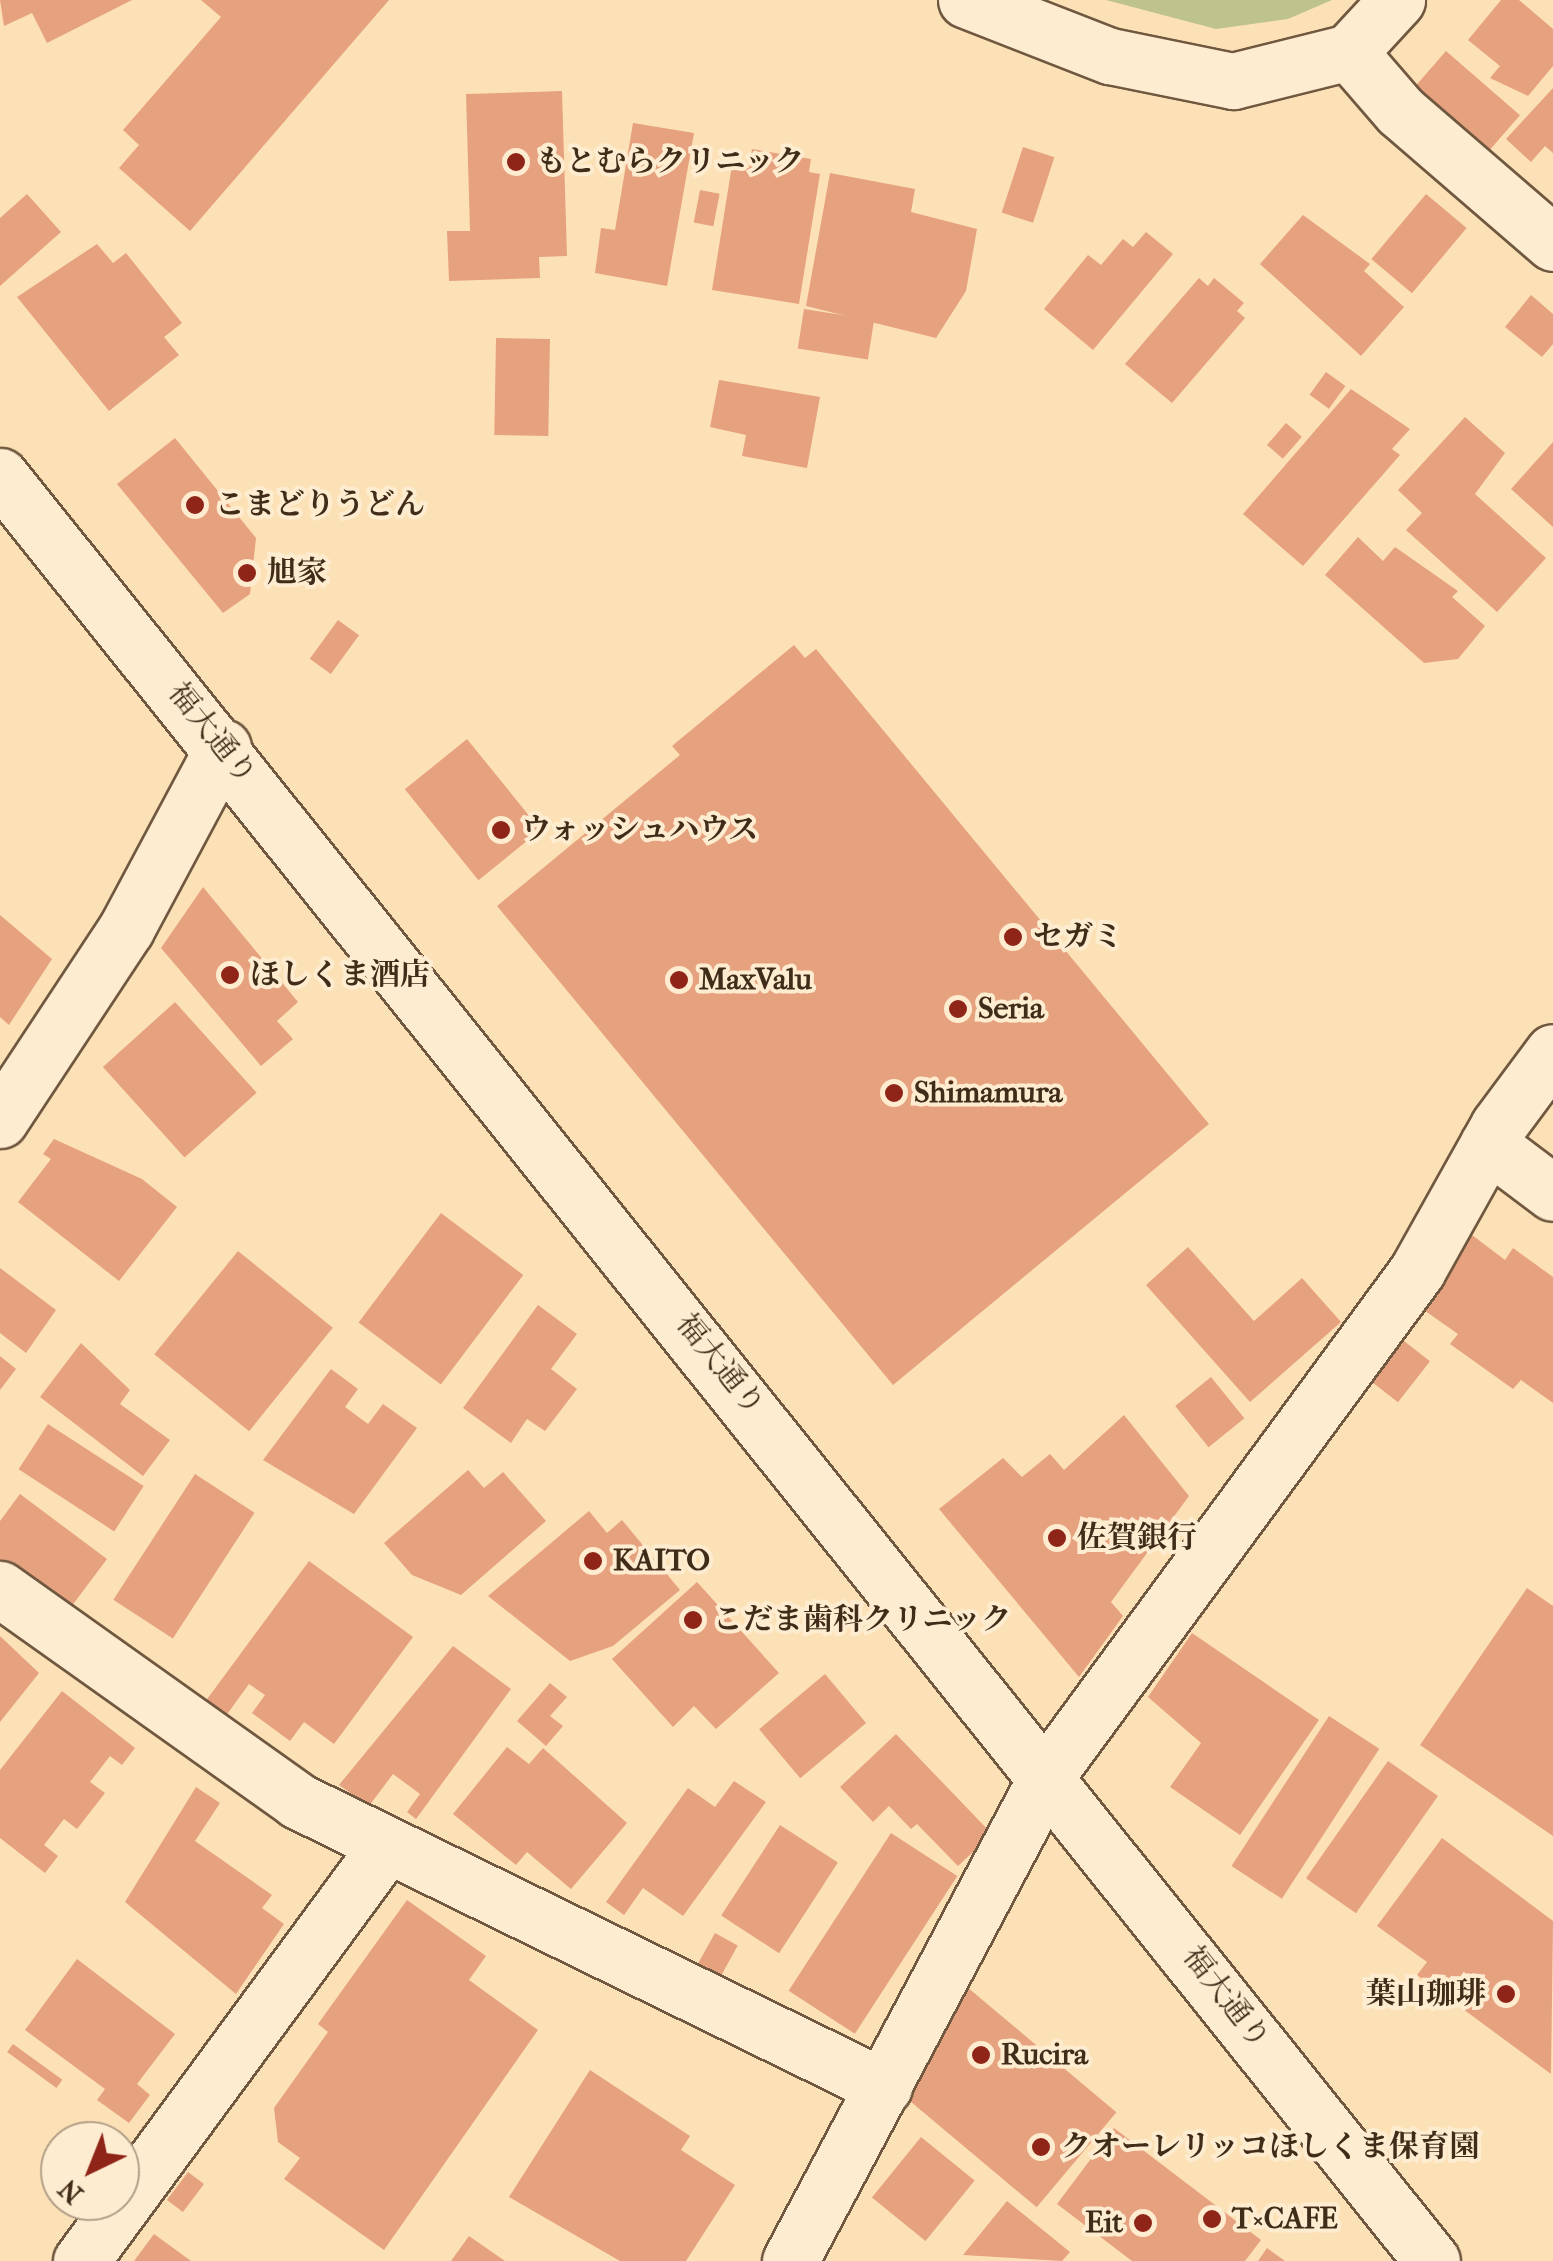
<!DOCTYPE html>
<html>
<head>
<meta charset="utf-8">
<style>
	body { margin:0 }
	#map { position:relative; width:1553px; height:2261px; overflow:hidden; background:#fde1b6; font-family:"IM FELL French Canon","Noto Serif JP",serif }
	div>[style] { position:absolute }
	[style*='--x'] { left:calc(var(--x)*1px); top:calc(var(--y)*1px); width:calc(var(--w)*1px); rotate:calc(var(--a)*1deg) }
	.green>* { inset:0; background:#bec38e }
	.building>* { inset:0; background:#e6a17f; transform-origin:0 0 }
	.roads { filter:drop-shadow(2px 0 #705840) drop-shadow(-2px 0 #705840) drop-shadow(0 2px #705840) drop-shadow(0 -2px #705840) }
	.minor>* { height:55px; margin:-27.5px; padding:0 27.5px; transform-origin:27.5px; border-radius:27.5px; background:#feecd0 }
	.tertiary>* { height:55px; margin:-27.5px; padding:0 27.5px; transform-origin:27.5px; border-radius:27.5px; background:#feecd0 }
	.dots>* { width:28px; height:28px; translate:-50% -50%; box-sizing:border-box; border:5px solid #feecd0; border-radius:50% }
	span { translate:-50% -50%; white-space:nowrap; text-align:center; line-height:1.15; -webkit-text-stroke:8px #feecd0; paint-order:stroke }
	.poi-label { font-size:30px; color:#412b19; font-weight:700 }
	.left { translate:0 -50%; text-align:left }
	.right { translate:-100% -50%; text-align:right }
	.street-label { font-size:30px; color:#412b19 }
	.north { position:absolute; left:40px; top:2121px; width:100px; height:100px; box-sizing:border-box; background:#feecd0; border:2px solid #b29f87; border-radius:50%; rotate:223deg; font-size:28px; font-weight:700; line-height:40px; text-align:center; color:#412b19 }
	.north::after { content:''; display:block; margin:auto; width:35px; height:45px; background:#8f2418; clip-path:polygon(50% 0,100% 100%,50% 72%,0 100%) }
</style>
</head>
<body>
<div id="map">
	<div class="green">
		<i style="clip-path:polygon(1106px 0,1332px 0,1288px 19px,1216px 29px)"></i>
	</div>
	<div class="building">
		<i style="clip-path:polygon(0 0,132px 0,47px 43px,32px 13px,4px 26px)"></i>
		<i style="clip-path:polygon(201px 0,389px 0,190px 231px,119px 168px,139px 145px,123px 130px,221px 17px)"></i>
		<i style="clip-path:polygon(1501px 0,1519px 0,1553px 29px,1553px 66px,1528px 96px,1490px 78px,1500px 66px,1468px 40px)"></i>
		<i style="left:1446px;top:51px;width:98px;height:69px;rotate:41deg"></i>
		<i style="clip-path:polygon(1553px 88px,1553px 153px,1545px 146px,1531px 162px,1506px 139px)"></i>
		<i style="clip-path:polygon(562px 91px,567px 256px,539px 257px,540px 278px,449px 281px,447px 231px,470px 231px,466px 94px)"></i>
		<i style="clip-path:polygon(633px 123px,694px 133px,667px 286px,595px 273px,601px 228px,615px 230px)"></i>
		<i style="left:1023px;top:147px;width:33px;height:69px;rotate:18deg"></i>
		<i style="clip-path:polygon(752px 149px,811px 159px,809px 172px,820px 174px,799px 304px,712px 290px,732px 165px,749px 168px)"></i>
		<i style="clip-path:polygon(830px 173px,915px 189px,911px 212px,977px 229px,966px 291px,936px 338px,806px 306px)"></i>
		<i style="left:700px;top:190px;width:20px;height:33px;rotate:11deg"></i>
		<i style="clip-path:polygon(27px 194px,61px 232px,0 286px,0 218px)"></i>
		<i style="left:1426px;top:194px;width:53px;height:85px;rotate:40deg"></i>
		<i style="clip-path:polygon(1303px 215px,1370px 264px,1364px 271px,1404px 307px,1361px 356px,1260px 264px)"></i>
		<i style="clip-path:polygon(1146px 232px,1173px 254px,1093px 350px,1044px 309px,1088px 255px,1101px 265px,1123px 239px,1133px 247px)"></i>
		<i style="clip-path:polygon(97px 244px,113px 263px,126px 253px,182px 323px,164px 337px,179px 355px,109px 411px,17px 297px)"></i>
		<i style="clip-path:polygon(1199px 278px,1208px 286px,1214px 278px,1244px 303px,1237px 311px,1245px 318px,1172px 403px,1125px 364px)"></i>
		<i style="clip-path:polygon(1531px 295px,1553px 314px,1553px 344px,1542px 357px,1505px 327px)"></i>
		<i style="left:804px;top:309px;width:71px;height:40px;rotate:9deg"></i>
		<i style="left:496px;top:338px;width:54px;height:97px;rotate:1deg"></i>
		<i style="left:1326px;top:372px;width:24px;height:28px;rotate:36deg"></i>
		<i style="clip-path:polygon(719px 380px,820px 397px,807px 468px,742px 456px,746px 435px,710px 427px)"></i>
		<i style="clip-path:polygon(1351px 389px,1410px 429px,1392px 449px,1400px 455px,1303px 566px,1243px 514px)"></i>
		<i style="clip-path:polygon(1465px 417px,1505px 453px,1475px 494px,1546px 558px,1497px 612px,1406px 530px,1422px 513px,1398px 490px)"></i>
		<i style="left:1286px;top:423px;width:21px;height:29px;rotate:41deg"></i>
		<i style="clip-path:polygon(175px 438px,256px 538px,250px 594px,223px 613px,117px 484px)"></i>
		<i style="clip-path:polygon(1553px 442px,1553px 527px,1511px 489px)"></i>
		<i style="clip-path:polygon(1358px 537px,1383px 561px,1395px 547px,1458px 591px,1452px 597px,1485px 626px,1458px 659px,1424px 663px,1325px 575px)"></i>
		<i style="left:338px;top:620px;width:26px;height:48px;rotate:36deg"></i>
		<i style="clip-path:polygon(794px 645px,805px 658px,816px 649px,1209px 1124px,893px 1385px,497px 906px,680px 755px,672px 746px)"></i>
		<i style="left:467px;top:739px;width:117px;height:80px;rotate:51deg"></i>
		<i style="clip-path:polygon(203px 887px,298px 1002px,277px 1021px,293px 1039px,261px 1066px,161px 948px)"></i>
		<i style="clip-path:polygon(0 915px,52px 959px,9px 1025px,0 1017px)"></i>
		<i style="left:175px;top:1002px;width:122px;height:97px;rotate:48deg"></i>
		<i style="clip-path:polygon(54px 1139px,142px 1179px,177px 1207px,119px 1281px,18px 1202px,51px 1159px,43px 1154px)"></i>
		<i style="left:441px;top:1213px;width:103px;height:137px;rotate:37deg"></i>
		<i style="clip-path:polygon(1472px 1235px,1505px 1260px,1513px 1248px,1553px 1277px,1553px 1403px,1521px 1380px,1513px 1389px,1450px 1344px,1458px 1334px,1421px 1308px)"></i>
		<i style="clip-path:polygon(1188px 1247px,1254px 1321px,1302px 1278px,1341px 1322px,1250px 1402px,1146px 1285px)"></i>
		<i style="left:238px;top:1251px;width:122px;height:133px;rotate:39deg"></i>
		<i style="clip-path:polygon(0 1268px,56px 1310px,26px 1353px,0 1333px)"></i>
		<i style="clip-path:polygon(538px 1305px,577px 1334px,551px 1369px,577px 1389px,545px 1431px,527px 1419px,511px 1443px,463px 1408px)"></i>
		<i style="left:1404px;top:1341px;width:33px;height:52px;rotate:38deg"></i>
		<i style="clip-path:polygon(81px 1343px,130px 1390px,120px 1404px,170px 1440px,143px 1476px,40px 1397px)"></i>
		<i style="clip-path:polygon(0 1356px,16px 1369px,0 1390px)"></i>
		<i style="clip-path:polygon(331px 1369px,358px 1389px,345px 1407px,368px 1424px,383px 1404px,417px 1428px,354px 1514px,263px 1460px)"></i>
		<i style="left:1211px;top:1377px;width:53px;height:46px;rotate:51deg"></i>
		<i style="clip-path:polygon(1124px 1415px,1189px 1496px,1111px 1602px,1123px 1616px,1079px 1677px,939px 1509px,1003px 1458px,1022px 1477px,1050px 1454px,1064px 1470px)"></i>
		<i style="left:48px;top:1424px;width:114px;height:54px;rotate:33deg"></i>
		<i style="clip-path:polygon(468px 1470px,484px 1488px,503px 1472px,546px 1521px,461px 1595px,412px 1575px,384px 1543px)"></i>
		<i style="left:195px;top:1474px;width:71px;height:150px;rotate:33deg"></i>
		<i style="clip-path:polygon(20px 1494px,107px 1559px,68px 1611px,0 1560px,0 1521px)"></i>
		<i style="clip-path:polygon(589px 1511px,607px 1533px,622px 1520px,680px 1590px,613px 1646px,570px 1661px,488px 1596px)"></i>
		<i style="clip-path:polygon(309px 1561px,413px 1637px,334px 1744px,304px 1722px,290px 1741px,252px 1713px,265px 1695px,249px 1684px,225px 1717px,205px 1702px)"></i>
		<i style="clip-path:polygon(697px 1582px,779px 1673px,716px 1729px,694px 1706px,673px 1727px,612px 1659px)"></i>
		<i style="clip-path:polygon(1527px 1588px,1553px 1606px,1553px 1836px,1420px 1745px)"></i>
		<i style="clip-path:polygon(1192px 1633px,1319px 1720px,1240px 1835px,1170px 1787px,1201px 1743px,1148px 1697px)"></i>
		<i style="clip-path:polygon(0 1636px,39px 1673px,0 1722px)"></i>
		<i style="clip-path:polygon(453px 1646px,511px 1689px,416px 1819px,407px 1812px,420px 1794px,393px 1774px,369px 1806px,339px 1785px)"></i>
		<i style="left:825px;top:1674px;width:64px;height:86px;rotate:50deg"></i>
		<i style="clip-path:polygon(550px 1683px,567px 1697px,550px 1716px,563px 1726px,546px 1746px,517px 1721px)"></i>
		<i style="clip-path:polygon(62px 1691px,135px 1748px,122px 1765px,110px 1756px,90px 1782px,105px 1793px,77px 1829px,64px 1819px,44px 1845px,58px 1856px,45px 1873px,0 1838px,0 1770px)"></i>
		<i style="left:1329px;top:1716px;width:60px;height:179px;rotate:33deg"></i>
		<i style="clip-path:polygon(896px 1734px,992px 1834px,958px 1866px,917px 1824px,911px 1829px,889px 1806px,873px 1822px,840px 1787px)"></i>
		<i style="clip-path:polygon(507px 1747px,529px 1764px,543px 1748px,627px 1823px,571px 1889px,527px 1852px,516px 1865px,453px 1814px)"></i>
		<i style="left:1388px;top:1761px;width:61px;height:143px;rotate:35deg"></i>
		<i style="clip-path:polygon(734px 1781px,766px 1802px,683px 1916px,643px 1888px,624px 1915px,606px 1902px,688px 1788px,715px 1807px)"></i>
		<i style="clip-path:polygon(196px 1787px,220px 1803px,195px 1841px,272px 1895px,262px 1908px,284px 1924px,236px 1994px,125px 1902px)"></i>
		<i style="left:780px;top:1825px;width:69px;height:108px;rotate:33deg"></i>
		<i style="left:891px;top:1833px;width:79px;height:188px;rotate:33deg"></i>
		<i style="clip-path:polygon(1442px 1838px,1553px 1921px,1551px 2074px,1417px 1975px,1427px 1962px,1377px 1926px)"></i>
		<i style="clip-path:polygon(407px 1900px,486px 1956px,469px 1980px,538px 2030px,384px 2250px,284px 2179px,300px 2158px,278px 2142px,274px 2108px,328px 2032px,318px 2024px)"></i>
		<i style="left:715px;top:1933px;width:26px;height:43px;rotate:29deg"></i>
		<i style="clip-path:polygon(77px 1959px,175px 2034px,137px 2084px,150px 2095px,129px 2123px,97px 2100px,105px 2089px,25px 2030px)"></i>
		<i style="left:967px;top:1987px;width:195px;height:124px;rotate:40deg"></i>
		<i style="left:13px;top:2044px;width:61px;height:10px;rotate:36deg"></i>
		<i style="clip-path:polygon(590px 2070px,690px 2136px,681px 2150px,735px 2185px,686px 2261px,620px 2261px,509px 2197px)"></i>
		<i style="clip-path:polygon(1114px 2128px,1261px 2240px,1245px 2261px,1132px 2261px,1057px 2204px)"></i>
		<i style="left:921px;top:2137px;width:69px;height:78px;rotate:39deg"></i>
		<i style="left:188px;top:2172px;width:20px;height:35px;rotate:37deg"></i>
		<i style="clip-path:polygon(1007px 2201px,1070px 2252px,1062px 2261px,963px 2255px)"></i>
		<i style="clip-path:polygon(154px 2234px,191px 2261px,134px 2261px)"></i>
		<i style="clip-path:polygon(469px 2236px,505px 2261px,451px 2261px)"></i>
		<i style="clip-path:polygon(1267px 2248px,1285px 2261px,1258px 2261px)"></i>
	</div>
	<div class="roads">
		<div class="minor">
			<i style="--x:1349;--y:52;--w:78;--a:49.2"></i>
			<i style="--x:1400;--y:111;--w:202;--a:40.8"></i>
			<i style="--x:0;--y:1120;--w:229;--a:-56.6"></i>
			<i style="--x:126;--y:929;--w:206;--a:-61.9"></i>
			<i style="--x:1488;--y:1144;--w:81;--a:37"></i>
			<i style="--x:0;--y:1589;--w:366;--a:35.4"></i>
			<i style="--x:298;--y:1801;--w:652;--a:26.01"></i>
			<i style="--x:81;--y:2261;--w:516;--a:-53.66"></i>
			<i style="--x:790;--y:2261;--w:553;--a:-62.09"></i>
			<i style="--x:1049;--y:1772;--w:622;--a:-53.7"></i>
			<i style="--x:1417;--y:1271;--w:166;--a:-60.8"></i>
			<i style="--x:1498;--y:1126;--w:92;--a:-53.4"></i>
		</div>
		<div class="tertiary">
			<i style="--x:966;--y:0;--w:155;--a:21.3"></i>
			<i style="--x:1110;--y:56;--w:126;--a:11.5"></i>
			<i style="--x:1233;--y:81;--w:120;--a:-14"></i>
			<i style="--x:1349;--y:52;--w:71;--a:-47.3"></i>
			<i style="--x:0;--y:476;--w:2288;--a:51.26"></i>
		</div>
	</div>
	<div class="dots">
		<i style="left:516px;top:162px;background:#8f2418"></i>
		<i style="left:195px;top:505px;background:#8f2418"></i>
		<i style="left:247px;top:573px;background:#8f2418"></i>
		<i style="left:501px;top:830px;background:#8f2418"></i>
		<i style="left:1013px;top:937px;background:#8f2418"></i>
		<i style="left:230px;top:975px;background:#8f2418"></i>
		<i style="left:679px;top:980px;background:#8f2418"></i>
		<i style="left:958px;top:1009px;background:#8f2418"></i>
		<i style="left:894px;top:1093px;background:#8f2418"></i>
		<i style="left:1057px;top:1538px;background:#8f2418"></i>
		<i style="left:593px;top:1561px;background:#8f2418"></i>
		<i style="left:693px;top:1620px;background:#8f2418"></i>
		<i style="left:1506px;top:1994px;background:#8f2418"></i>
		<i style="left:981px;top:2055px;background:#8f2418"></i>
		<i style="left:1041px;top:2147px;background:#8f2418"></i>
		<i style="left:1212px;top:2219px;background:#8f2418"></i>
		<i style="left:1143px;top:2223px;background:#8f2418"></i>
	</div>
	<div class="poi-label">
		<span class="left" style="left:536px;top:162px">もとむらクリニック</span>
		<span class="left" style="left:215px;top:505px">こまどりうどん</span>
		<span class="left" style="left:267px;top:573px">旭家</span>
		<span class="left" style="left:521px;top:830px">ウォッシュハウス</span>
		<span class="left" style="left:1033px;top:937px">セガミ</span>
		<span class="left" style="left:250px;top:975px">ほしくま酒店</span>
		<span class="left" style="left:699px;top:980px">MaxValu</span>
		<span class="left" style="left:978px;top:1009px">Seria</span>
		<span class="left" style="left:914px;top:1093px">Shimamura</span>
		<span class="left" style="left:1077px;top:1538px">佐賀銀行</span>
		<span class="left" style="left:613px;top:1561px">KAITO</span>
		<span class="left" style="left:713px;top:1620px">こだま歯科クリニック</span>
		<span class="right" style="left:1486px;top:1994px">葉山珈琲</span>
		<span class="left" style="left:1001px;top:2055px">Rucira</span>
		<span class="left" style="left:1061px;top:2147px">クオーレリッコほしくま保育園</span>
		<span class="left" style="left:1232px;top:2219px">T×CAFE</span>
		<span class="right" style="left:1123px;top:2223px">Eit</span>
	</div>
	<div class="street-label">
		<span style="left:212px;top:734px;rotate:51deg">福大通り</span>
		<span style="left:720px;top:1365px;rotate:51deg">福大通り</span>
		<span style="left:1226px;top:1998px;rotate:52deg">福大通り</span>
	</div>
	<div class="north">N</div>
</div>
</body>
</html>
